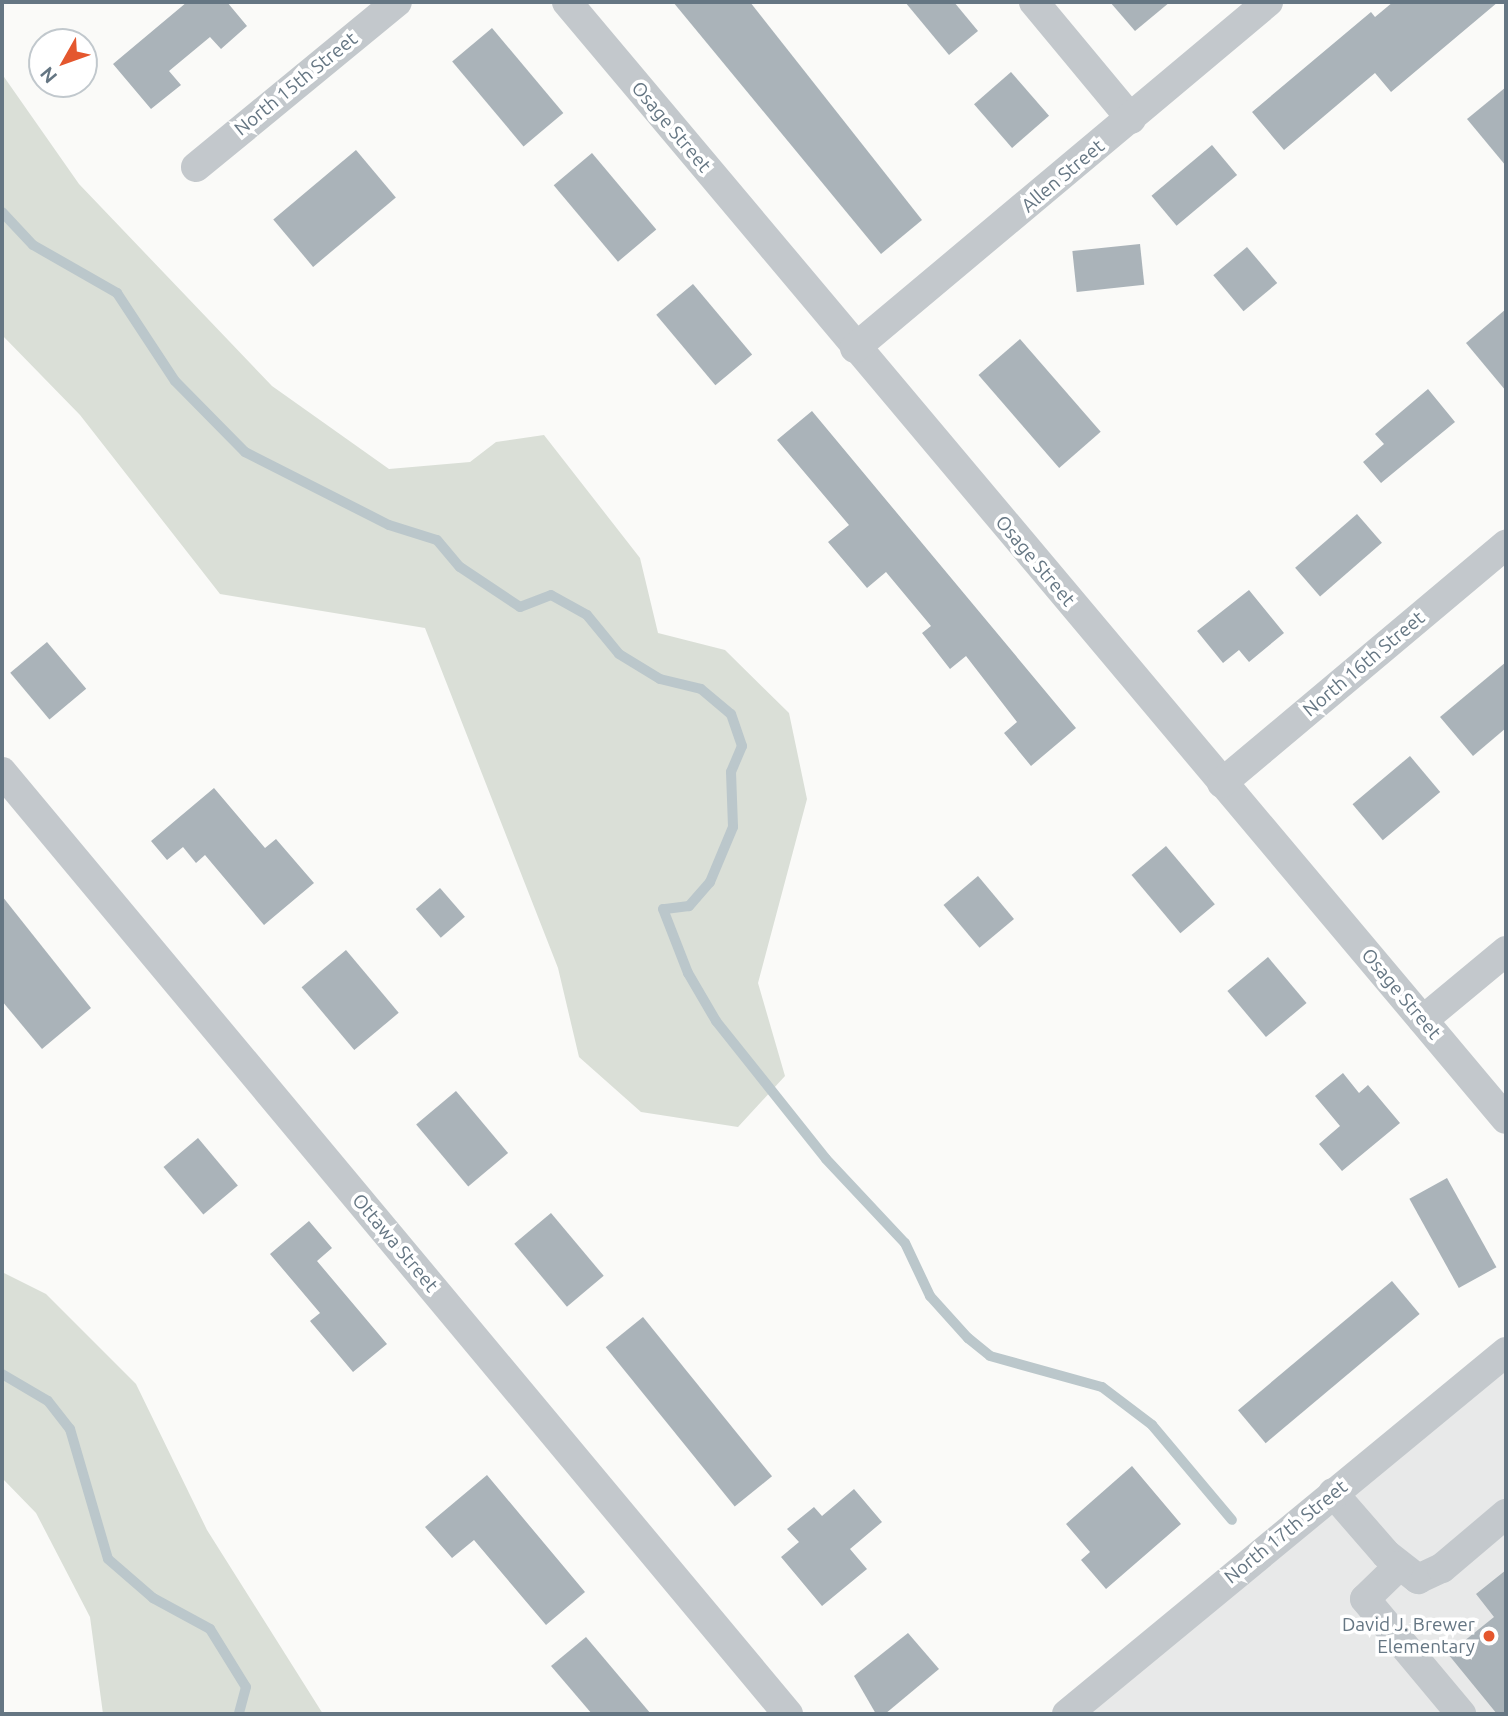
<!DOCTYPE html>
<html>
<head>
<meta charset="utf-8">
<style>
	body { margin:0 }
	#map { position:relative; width:1508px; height:1716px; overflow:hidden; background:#fafaf8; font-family:Ubuntu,sans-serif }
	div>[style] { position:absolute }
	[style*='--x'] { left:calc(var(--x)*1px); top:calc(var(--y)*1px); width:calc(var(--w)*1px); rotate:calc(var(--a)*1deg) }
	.built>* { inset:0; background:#e8e9e9 }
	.green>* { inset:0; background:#dadfd7 }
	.stream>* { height:10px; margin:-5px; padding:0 5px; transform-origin:5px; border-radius:5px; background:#bbc7cb }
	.building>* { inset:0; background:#aab3b9; transform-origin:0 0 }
	.minor>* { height:30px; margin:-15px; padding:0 15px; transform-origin:15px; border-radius:15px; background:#c3c8cc }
	.dots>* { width:19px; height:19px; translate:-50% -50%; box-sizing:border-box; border:4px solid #fff; border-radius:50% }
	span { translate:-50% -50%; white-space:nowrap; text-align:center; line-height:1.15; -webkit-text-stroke:7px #fff; paint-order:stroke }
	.street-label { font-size:19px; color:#657683 }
	.poi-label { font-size:19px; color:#657683 }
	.right { translate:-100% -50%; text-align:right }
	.frame { position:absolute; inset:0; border:4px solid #657683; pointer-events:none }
	.north { position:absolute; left:28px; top:28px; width:70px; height:70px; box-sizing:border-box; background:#fff; border:2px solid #c1c8cd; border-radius:50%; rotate:230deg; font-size:19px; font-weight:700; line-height:28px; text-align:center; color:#657683 }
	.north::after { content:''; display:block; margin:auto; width:24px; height:32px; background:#e4572e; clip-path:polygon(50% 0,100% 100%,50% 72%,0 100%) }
</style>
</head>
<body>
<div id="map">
	<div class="built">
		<i style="clip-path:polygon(1506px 1352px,1506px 1714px,1069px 1714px)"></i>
	</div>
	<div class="green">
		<i style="clip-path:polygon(2px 74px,79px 184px,272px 386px,389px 469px,470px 462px,496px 442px,544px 435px,640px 558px,658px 633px,725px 650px,789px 713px,807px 799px,758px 983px,785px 1076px,738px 1127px,641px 1112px,579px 1057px,558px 968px,425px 628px,220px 594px,80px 415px,2px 335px)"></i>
		<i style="clip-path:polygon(2px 1272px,46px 1294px,136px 1384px,207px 1530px,323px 1714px,103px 1714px,90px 1617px,36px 1513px,2px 1478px)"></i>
	</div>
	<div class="stream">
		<i style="--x:2;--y:212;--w:45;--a:46.8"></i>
		<i style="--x:33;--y:245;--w:97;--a:29.7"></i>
		<i style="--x:117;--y:293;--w:105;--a:56.6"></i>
		<i style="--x:175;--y:381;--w:100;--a:45.4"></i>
		<i style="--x:245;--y:452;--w:161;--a:26.9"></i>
		<i style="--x:389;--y:525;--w:50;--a:17.4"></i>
		<i style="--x:437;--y:540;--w:35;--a:50"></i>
		<i style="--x:460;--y:567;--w:72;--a:33.7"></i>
		<i style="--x:520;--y:607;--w:33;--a:-21"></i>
		<i style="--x:551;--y:595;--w:41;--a:29.1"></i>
		<i style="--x:587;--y:615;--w:50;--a:50.6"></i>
		<i style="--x:619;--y:654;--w:48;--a:31.4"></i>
		<i style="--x:660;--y:679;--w:42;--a:13.7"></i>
		<i style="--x:701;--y:689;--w:39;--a:40"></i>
		<i style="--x:731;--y:714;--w:34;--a:71"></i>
		<i style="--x:742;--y:746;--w:28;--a:113"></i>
		<i style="--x:731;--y:772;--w:55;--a:87.9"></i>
		<i style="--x:733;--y:827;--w:60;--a:112.7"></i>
		<i style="--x:710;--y:882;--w:32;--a:131"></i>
		<i style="--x:689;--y:906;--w:26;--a:173"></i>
		<i style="--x:663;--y:909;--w:69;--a:68.7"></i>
		<i style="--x:688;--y:973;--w:56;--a:59.7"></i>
		<i style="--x:716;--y:1021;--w:176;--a:51.4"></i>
		<i style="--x:826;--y:1159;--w:115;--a:46.8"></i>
		<i style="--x:905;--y:1243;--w:59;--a:64.7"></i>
		<i style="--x:930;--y:1296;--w:57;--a:47.9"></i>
		<i style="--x:968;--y:1338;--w:28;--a:39"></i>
		<i style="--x:990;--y:1356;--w:116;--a:15.5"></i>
		<i style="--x:1102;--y:1387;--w:63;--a:37.2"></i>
		<i style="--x:1152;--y:1425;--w:124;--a:49.9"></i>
		<i style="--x:2;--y:1374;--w:53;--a:30.4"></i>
		<i style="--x:48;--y:1401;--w:36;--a:52"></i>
		<i style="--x:70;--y:1429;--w:135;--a:73.7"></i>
		<i style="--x:108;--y:1559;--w:60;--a:40.9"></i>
		<i style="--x:153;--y:1598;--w:65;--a:28.5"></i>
		<i style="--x:210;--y:1629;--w:68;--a:58.2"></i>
		<i style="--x:246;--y:1687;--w:28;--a:105"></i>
	</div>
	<div class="building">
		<i style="clip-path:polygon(187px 2px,227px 2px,247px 26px,221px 49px,210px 37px,169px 71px,181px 85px,151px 109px,113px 64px)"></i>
		<i style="clip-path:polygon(673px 2px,750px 2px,922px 220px,881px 254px)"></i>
		<i style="clip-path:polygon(905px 2px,954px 2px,978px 31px,949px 55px)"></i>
		<i style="clip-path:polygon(1110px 2px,1170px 2px,1135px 31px)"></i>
		<i style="clip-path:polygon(1393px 2px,1498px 2px,1391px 92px,1375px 73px,1284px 150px,1252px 112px,1371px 12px,1375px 17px)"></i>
		<i style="left:492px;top:28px;width:111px;height:52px;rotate:50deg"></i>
		<i style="left:1011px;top:72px;width:58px;height:49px;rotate:49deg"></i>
		<i style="clip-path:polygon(1506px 87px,1506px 166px,1467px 119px)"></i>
		<i style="left:1212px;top:145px;width:39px;height:79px;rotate:50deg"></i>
		<i style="left:356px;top:150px;width:62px;height:108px;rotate:50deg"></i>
		<i style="left:592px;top:153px;width:100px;height:50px;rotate:50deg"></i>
		<i style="left:1140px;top:244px;width:41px;height:68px;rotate:84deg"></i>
		<i style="left:1247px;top:247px;width:47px;height:44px;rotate:50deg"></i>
		<i style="left:693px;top:284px;width:92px;height:48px;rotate:50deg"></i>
		<i style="clip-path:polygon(1506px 309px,1506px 391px,1466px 343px)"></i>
		<i style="left:1020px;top:339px;width:123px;height:55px;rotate:49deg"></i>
		<i style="clip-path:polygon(1428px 389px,1455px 422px,1381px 483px,1363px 462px,1384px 444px,1375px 434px)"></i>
		<i style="clip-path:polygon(812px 411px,1076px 728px,1031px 766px,1004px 733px,1017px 722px,966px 656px,950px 669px,922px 633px,931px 626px,886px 572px,867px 588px,828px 542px,849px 525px,777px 440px)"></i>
		<i style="left:1357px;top:514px;width:38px;height:82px;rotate:49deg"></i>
		<i style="clip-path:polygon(1249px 590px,1284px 633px,1249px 662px,1239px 650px,1223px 663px,1197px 631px)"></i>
		<i style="left:47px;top:642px;width:61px;height:48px;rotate:50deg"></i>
		<i style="clip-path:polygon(1506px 662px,1506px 728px,1473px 756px,1440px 717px)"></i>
		<i style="left:1410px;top:756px;width:47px;height:75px;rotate:50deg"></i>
		<i style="clip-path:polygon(214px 788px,265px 848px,276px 839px,314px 883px,264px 925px,205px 855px,196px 863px,183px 847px,167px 860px,151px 841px)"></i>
		<i style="left:1166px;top:846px;width:76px;height:45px;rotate:50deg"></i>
		<i style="left:978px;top:876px;width:56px;height:45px;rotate:50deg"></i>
		<i style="left:440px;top:888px;width:38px;height:32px;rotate:49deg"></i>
		<i style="clip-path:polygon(2px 896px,91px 1008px,42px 1049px,2px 1001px)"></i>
		<i style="left:346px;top:950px;width:82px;height:58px;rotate:50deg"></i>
		<i style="left:1268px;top:957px;width:60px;height:53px;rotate:50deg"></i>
		<i style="clip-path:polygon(1343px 1073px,1359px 1093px,1368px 1085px,1400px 1123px,1342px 1171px,1319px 1144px,1340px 1126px,1315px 1096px)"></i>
		<i style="left:456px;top:1091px;width:81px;height:52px;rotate:50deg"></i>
		<i style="left:198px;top:1138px;width:62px;height:45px;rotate:50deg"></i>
		<i style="left:1447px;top:1178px;width:102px;height:43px;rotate:61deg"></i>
		<i style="left:551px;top:1213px;width:82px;height:48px;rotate:50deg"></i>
		<i style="clip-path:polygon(309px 1221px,332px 1248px,317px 1261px,387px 1344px,353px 1372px,310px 1321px,320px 1313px,270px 1254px)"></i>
		<i style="left:1392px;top:1281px;width:43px;height:201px;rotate:50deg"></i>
		<i style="left:643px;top:1317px;width:205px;height:48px;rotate:51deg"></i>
		<i style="clip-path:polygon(1132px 1466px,1181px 1524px,1106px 1589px,1081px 1560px,1090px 1552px,1066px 1524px)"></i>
		<i style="clip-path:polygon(487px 1475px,585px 1592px,546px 1625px,474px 1540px,452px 1558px,425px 1527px)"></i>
		<i style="clip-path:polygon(854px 1489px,882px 1522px,850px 1549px,867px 1569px,822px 1606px,781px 1557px,799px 1542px,787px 1529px,814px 1507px,822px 1516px)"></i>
		<i style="clip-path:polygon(1506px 1570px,1506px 1714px,1497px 1714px,1448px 1654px,1494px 1617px,1476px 1594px)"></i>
		<i style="clip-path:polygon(908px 1633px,939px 1669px,885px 1714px,876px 1714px,854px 1676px)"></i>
		<i style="clip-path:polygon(586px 1637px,651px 1714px,592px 1714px,551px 1666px)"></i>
	</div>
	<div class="minor">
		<i style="--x:567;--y:2;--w:1459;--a:49.95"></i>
		<i style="--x:1034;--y:2;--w:152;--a:50.3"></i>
		<i style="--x:196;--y:167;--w:260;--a:-39.4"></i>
		<i style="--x:855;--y:348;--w:539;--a:-39.96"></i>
		<i style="--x:2;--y:772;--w:1227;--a:50.16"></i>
		<i style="--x:1222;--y:783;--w:371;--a:-40"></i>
		<i style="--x:1423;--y:1020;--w:108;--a:-39.7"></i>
		<i style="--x:1333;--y:1493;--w:81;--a:49"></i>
		<i style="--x:1386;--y:1554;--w:41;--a:38"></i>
		<i style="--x:1418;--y:1579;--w:26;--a:-25"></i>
		<i style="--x:1442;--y:1568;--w:84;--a:-40.2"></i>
		<i style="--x:1399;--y:1566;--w:47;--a:135.9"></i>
		<i style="--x:1365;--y:1599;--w:150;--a:50.1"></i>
		<i style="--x:1067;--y:1714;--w:569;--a:-39.51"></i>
	</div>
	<div class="dots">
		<i style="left:1489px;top:1636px;background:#e4572e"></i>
	</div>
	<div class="street-label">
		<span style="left:296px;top:84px;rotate:-39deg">North 15th Street</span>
		<span style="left:671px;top:127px;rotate:50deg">Osage Street</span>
		<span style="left:1063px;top:176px;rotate:-40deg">Allen Street</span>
		<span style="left:1035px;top:561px;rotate:50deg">Osage Street</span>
		<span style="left:1364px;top:664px;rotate:-40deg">North 16th Street</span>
		<span style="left:1401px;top:994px;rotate:50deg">Osage Street</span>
		<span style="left:395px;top:1243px;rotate:50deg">Ottawa Street</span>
		<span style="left:1286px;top:1532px;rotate:-39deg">North 17th Street</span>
	</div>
	<div class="poi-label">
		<span class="right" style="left:1475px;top:1636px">David J. Brewer<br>Elementary</span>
	</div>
	<div class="frame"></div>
	<div class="north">N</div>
</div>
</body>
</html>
